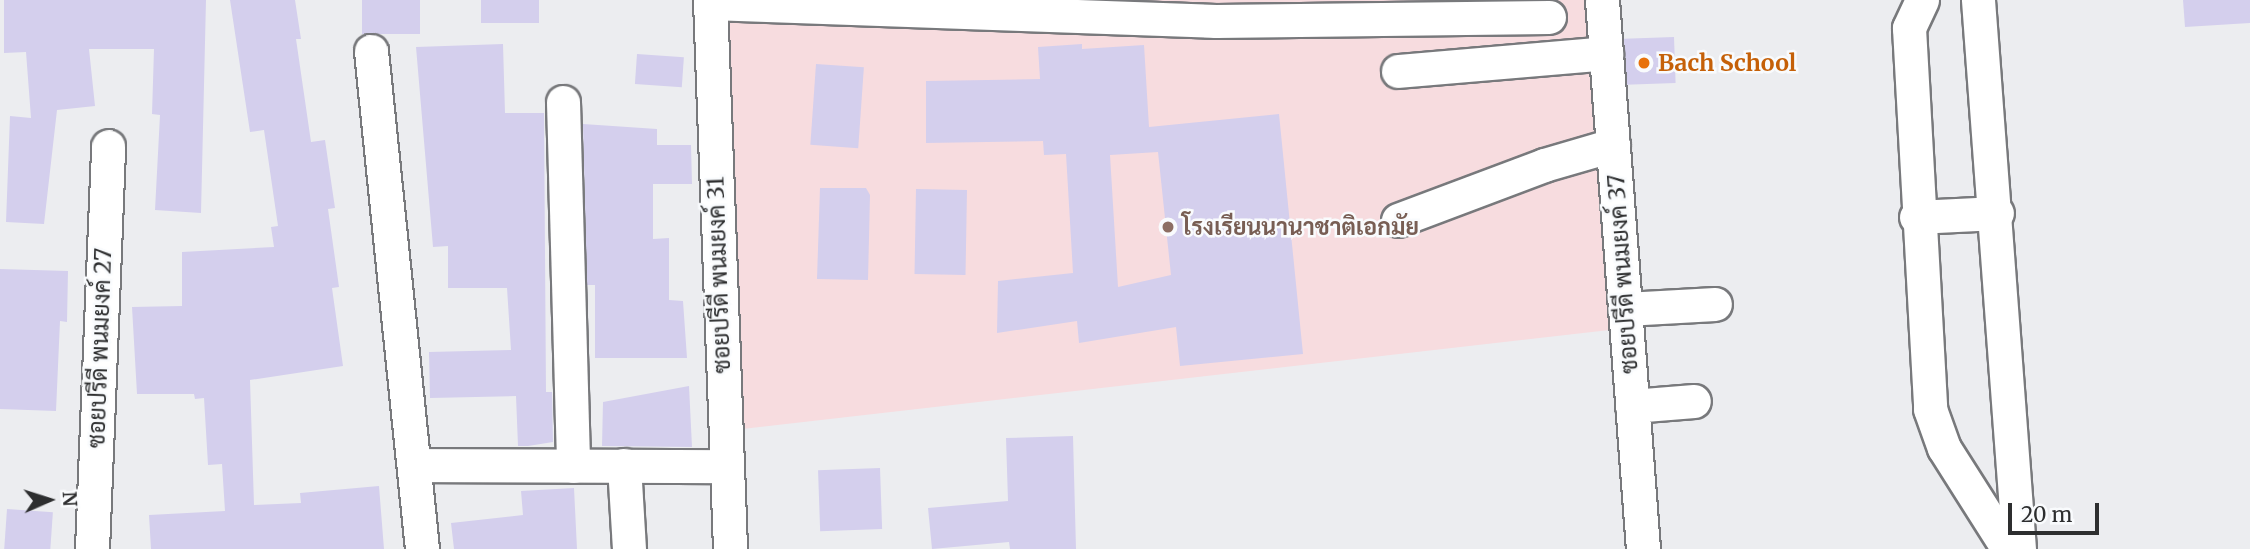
<!DOCTYPE html>
<html>
<head>
<meta charset="utf-8">
<style>
	body { margin:0 }
	#map { position:relative; width:2250px; height:549px; overflow:hidden; background:#ecedf0; font-family:Merriweather,Sarabun,serif }
	div>[style] { position:absolute }
	[style*='--x'] { left:calc(var(--x)*1px); top:calc(var(--y)*1px); width:calc(var(--w)*1px); rotate:calc(var(--a)*1deg) }
	.education>* { inset:0; background:#f7dcdf }
	.building>* { inset:0; background:#d4cfed; transform-origin:0 0 }
	.roads { filter:drop-shadow(2px 0 #78797c) drop-shadow(-2px 0 #78797c) drop-shadow(0 2px #78797c) drop-shadow(0 -2px #78797c) }
	.minor>* { height:33px; margin:-16.5px; padding:0 16.5px; transform-origin:16.5px; border-radius:16.5px; background:#fff }
	.dots>* { width:19px; height:19px; translate:-50% -50%; box-sizing:border-box; border:4px solid #f9fbfd; border-radius:50% }
	span { translate:-50% -50%; white-space:nowrap; text-align:center; line-height:1.15; -webkit-text-stroke:5px #f9fbfd; paint-order:stroke }
	.food-label { font-size:23px; color:#c56008; font-weight:700 }
	.left { translate:0 -50%; text-align:left }
	.education-label { font-size:23px; color:#785e54; font-weight:700 }
	.street-label { font-size:23px; color:#2d2e2f }
	.north { position:absolute; left:14px; top:465px; width:70px; height:70px; -webkit-text-stroke:5px #f9fbfd; paint-order:stroke; rotate:87deg; font-size:19px; font-weight:700; line-height:28px; text-align:center; color:#2d2e2f }
	.north::after { content:''; display:block; margin:auto; width:24px; height:32px; background:#2d2e2f; clip-path:polygon(50% 0,100% 100%,50% 72%,0 100%) }
	.scale { position:absolute; left:2008px; top:503px; width:91px; height:32px; box-sizing:border-box; border:4px solid #2d2e2f; border-top:0; padding-left:9px; font-size:21px; line-height:24px; white-space:nowrap; color:#2d2e2f; -webkit-text-stroke:5px #f9fbfd; paint-order:stroke }
</style>
</head>
<body>
<div id="map">
	<div class="education">
		<i style="clip-path:polygon(710px 0,1602px 0,1627px 328px,725px 431px)"></i>
	</div>
	<div class="building">
		<i style="clip-path:polygon(4px 0,206px 0,201px 213px,155px 210px,160px 115px,152px 114px,154px 49px,89px 49px,95px 106px,57px 110px,44px 224px,6px 222px,10px 116px,31px 118px,26px 52px,4px 53px)"></i>
		<i style="clip-path:polygon(230px 0,295px 0,301px 39px,296px 39px,311px 142px,325px 140px,335px 208px,328px 209px,339px 287px,332px 288px,343px 366px,250px 380px,254px 505px,301px 503px,300px 493px,379px 486px,384px 549px,151px 549px,149px 515px,225px 511px,222px 464px,208px 465px,204px 398px,195px 399px,194px 394px,137px 394px,132px 307px,182px 306px,182px 252px,274px 247px,271px 227px,278px 226px,264px 130px,250px 132px)"></i>
		<i style="left:362px;top:0;width:58px;height:34px"></i>
		<i style="left:481px;top:0;width:58px;height:23px"></i>
		<i style="clip-path:polygon(2183px 0,2250px 0,2250px 23px,2185px 27px)"></i>
		<i style="left:1674px;top:37px;width:46px;height:50px;rotate:88deg"></i>
		<i style="clip-path:polygon(503px 44px,505px 113px,544px 113px,546px 392px,552px 392px,553px 442px,528px 446px,518px 446px,516px 396px,430px 398px,429px 352px,511px 350px,507px 288px,448px 288px,448px 246px,433px 247px,416px 47px)"></i>
		<i style="clip-path:polygon(evenodd,1082px 44px,1082px 49px,1144px 45px,1149px 127px,1279px 114px,1303px 354px,1180px 366px,1176px 327px,1079px 343px,1077px 321px,997px 333px,998px 281px,1073px 273px,1066px 154px,1044px 155px,1043px 141px,926px 143px,926px 81px,1040px 79px,1038px 47px,1082px 44px,1158px 152px,1171px 275px,1118px 287px,1110px 155px,1158px 152px)"></i>
		<i style="left:637px;top:54px;width:47px;height:30px;rotate:4deg"></i>
		<i style="left:816px;top:64px;width:48px;height:81px;rotate:4deg"></i>
		<i style="clip-path:polygon(583px 124px,657px 129px,657px 145px,691px 145px,692px 184px,653px 184px,653px 239px,669px 238px,669px 300px,683px 301px,687px 358px,595px 358px,595px 285px,587px 285px)"></i>
		<i style="clip-path:polygon(820px 188px,866px 188px,870px 195px,868px 280px,817px 279px)"></i>
		<i style="left:916px;top:189px;width:51px;height:85px;rotate:1deg"></i>
		<i style="clip-path:polygon(0 269px,68px 271px,67px 322px,60px 321px,56px 411px,0 409px)"></i>
		<i style="clip-path:polygon(689px 386px,692px 447px,602px 446px,603px 402px)"></i>
		<i style="clip-path:polygon(1073px 436px,1076px 549px,1010px 549px,1009px 542px,932px 549px,928px 508px,1008px 501px,1006px 438px)"></i>
		<i style="left:880px;top:468px;width:61px;height:62px;rotate:88deg"></i>
		<i style="clip-path:polygon(574px 488px,577px 549px,454px 549px,451px 523px,523px 515px,521px 491px)"></i>
		<i style="left:7px;top:509px;width:46px;height:40px;rotate:4deg"></i>
	</div>
	<div class="roads">
		<div class="minor">
			<i style="--x:710;--y:0;--w:549;--a:87.91"></i>
			<i style="--x:1602;--y:0;--w:551;--a:85.73"></i>
			<i style="--x:1922;--y:0;--w:31;--a:115"></i>
			<i style="--x:1909;--y:28;--w:382;--a:86.8"></i>
			<i style="--x:1930;--y:409;--w:41;--a:70.3"></i>
			<i style="--x:1944;--y:448;--w:120;--a:57.6"></i>
			<i style="--x:1978;--y:0;--w:551;--a:85.73"></i>
			<i style="--x:710;--y:3;--w:506;--a:2.04"></i>
			<i style="--x:1216;--y:21;--w:333;--a:-0.7"></i>
			<i style="--x:371;--y:51;--w:501;--a:84.15"></i>
			<i style="--x:1398;--y:71;--w:209;--a:-4.9"></i>
			<i style="--x:563;--y:102;--w:364;--a:88.4"></i>
			<i style="--x:1916;--y:217;--w:81;--a:-2.8"></i>
			<i style="--x:1398;--y:220;--w:156;--a:-20.6"></i>
			<i style="--x:1544;--y:165;--w:72;--a:-16.2"></i>
			<i style="--x:1625;--y:309;--w:90;--a:-3.2"></i>
			<i style="--x:1632;--y:406;--w:62;--a:-4.6"></i>
			<i style="--x:415;--y:465;--w:311;--a:0.2"></i>
			<i style="--x:624;--y:465;--w:84;--a:86.6"></i>
			<i style="--x:92;--y:549;--w:403;--a:-87.7"></i>
		</div>
	</div>
	<div class="dots">
		<i style="left:1644px;top:63px;background:#e8710a"></i>
		<i style="left:1168px;top:227px;background:#8d6e63"></i>
	</div>
	<div class="food-label">
		<span class="left" style="left:1658px;top:63px">Bach School</span>
	</div>
	<div class="education-label">
		<span class="left" style="left:1182px;top:227px">โรงเรียนนานาชาติเอกมัย</span>
	</div>
	<div class="street-label">
		<span style="left:1623px;top:274px;rotate:-94deg">ซอยปรีดี พนมยงค์ 37</span>
		<span style="left:719px;top:275px;rotate:-92deg">ซอยปรีดี พนมยงค์ 31</span>
		<span style="left:100px;top:348px;rotate:-88deg">ซอยปรีดี พนมยงค์ 27</span>
	</div>
	<div class="north">N</div>
	<div class="scale">20 m</div>
</div>
</body>
</html>
